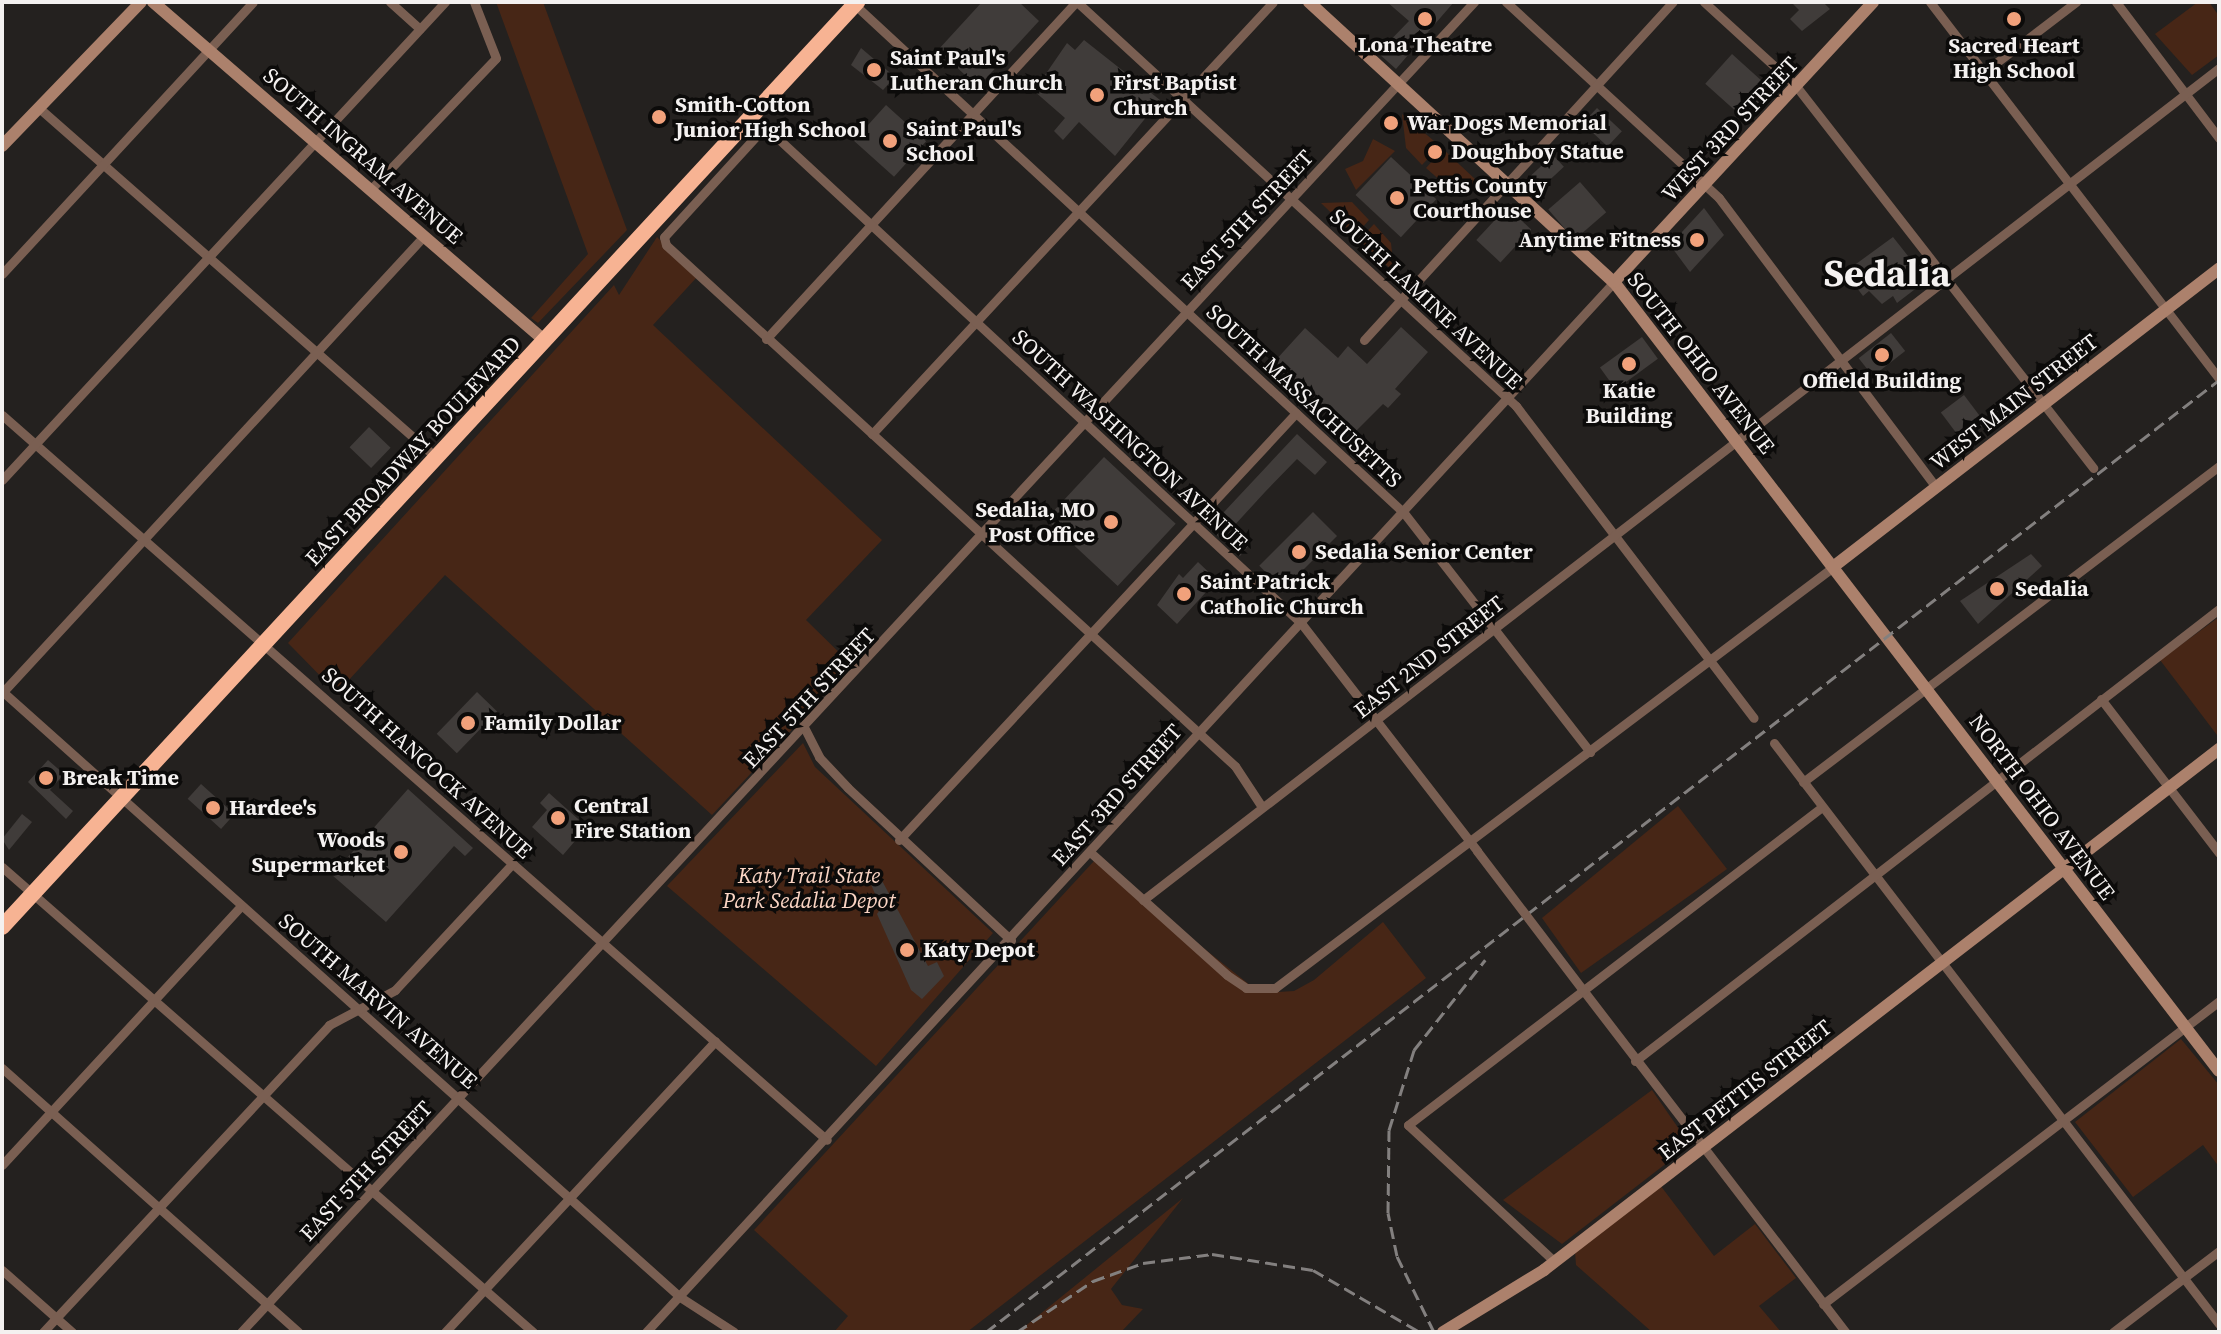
<!DOCTYPE html>
<html>
<head>
<meta charset="utf-8">
<style>
	body { margin:0 }
	#map { position:relative; width:2221px; height:1334px; overflow:hidden; background:#24211f; font-family:"Source Serif 4",serif }
	div>[style] { position:absolute }
	[style*='--x'] { left:calc(var(--x)*1px); top:calc(var(--y)*1px); width:calc(var(--w)*1px); rotate:calc(var(--a)*1deg) }
	.green>* { inset:0; background:#472616 }
	.building>* { inset:0; background:#403c3a; transform-origin:0 0 }
	.street>* { height:9px; margin:-4.5px; padding:0 4.5px; transform-origin:4.5px; border-radius:4.5px; background:#7a5f52 }
	.secondary>* { height:12px; margin:-6px; padding:0 6px; transform-origin:6px; border-radius:6px; background:#ac816c }
	.highway>* { height:16px; margin:-8px; padding:0 8px; transform-origin:8px; border-radius:8px; background:#f7b393 }
	.rail>* { height:3px; margin-top:-1.5px; transform-origin:0; background:repeating-linear-gradient(90deg,#83807f 0 12px,transparent 0 18px) }
	.street-bridge>* { height:9px; margin:-4.5px; padding:0 4.5px; transform-origin:4.5px; border-radius:4.5px; background:#7a5f52 }
	.dots>* { width:22px; height:22px; translate:-50% -50%; box-sizing:border-box; border:4px solid #0c0b0a; border-radius:50% }
	span { translate:-50% -50%; white-space:nowrap; text-align:center; line-height:1.15; -webkit-text-stroke:7px #0c0b0a; paint-order:stroke }
	.poi-label { font-size:22px; color:#f4f1f0; font-weight:700 }
	.left { translate:0 -50%; text-align:left }
	.right { translate:-100% -50%; text-align:right }
	.street-label { font-size:22px; color:#f4f1f0 }
	.park-label { font-size:22px; color:#fbd5c4; font-style:italic }
	.town-label { font-size:38px; color:#f4f1f0; font-weight:700 }
	.frame { position:absolute; inset:0; border:4px solid #f4f1f0; pointer-events:none }
</style>
</head>
<body>
<div id="map">
	<div class="green">
		<i style="clip-path:polygon(496px 2px,543px 2px,627px 230px,538px 323px,531px 318px,588px 254px)"></i>
		<i style="clip-path:polygon(2198px 2px,2209px 2px,2219px 16px,2219px 55px,2192px 75px,2155px 34px)"></i>
		<i style="clip-path:polygon(1402px 114px,1440px 146px,1422px 165px,1406px 148px)"></i>
		<i style="clip-path:polygon(1373px 139px,1395px 151px,1356px 190px,1345px 169px,1363px 161px)"></i>
		<i style="clip-path:polygon(1443px 149px,1476px 180px,1476px 186px,1442px 182px,1426px 168px)"></i>
		<i style="clip-path:polygon(1352px 202px,1369px 220px,1355px 236px,1321px 203px)"></i>
		<i style="clip-path:polygon(1374px 224px,1391px 243px,1394px 272px,1359px 240px)"></i>
		<i style="clip-path:polygon(657px 237px,698px 276px,653px 325px,882px 540px,806px 620px,852px 665px,712px 815px,445px 575px,337px 693px,288px 643px,614px 285px,619px 295px)"></i>
		<i style="clip-path:polygon(2219px 617px,2219px 734px,2217px 735px,2160px 660px)"></i>
		<i style="clip-path:polygon(803px 743px,815px 767px,993px 933px,876px 1066px,667px 886px)"></i>
		<i style="clip-path:polygon(1678px 806px,1727px 869px,1581px 973px,1542px 918px)"></i>
		<i style="clip-path:polygon(1094px 861px,1260px 993px,1294px 991px,1314px 980px,1383px 922px,1426px 978px,967px 1332px,834px 1332px,848px 1316px,754px 1230px)"></i>
		<i style="clip-path:polygon(2181px 1039px,2219px 1085px,2219px 1167px,2203px 1145px,2133px 1197px,2075px 1122px)"></i>
		<i style="clip-path:polygon(1652px 1090px,1690px 1145px,1562px 1244px,1503px 1200px)"></i>
		<i style="clip-path:polygon(1660px 1185px,1714px 1256px,1755px 1224px,1796px 1278px,1759px 1306px,1781px 1332px,1652px 1332px,1576px 1265px,1575px 1252px)"></i>
		<i style="clip-path:polygon(1183px 1198px,1111px 1289px,1122px 1305px,1143px 1309px,1121px 1332px,1018px 1332px)"></i>
	</div>
	<div class="building">
		<i style="clip-path:polygon(982px 2px,1019px 2px,1039px 21px,978px 87px,938px 50px)"></i>
		<i style="clip-path:polygon(1387px 2px,1454px 2px,1396px 69px,1378px 53px,1409px 21px)"></i>
		<i style="clip-path:polygon(1791px 2px,1823px 2px,1830px 9px,1802px 31px,1790px 19px,1799px 10px)"></i>
		<i style="clip-path:polygon(1084px 40px,1160px 100px,1115px 156px,1079px 122px,1063px 140px,1054px 131px,1065px 118px,1034px 91px,1067px 43px,1075px 50px)"></i>
		<i style="clip-path:polygon(861px 48px,895px 77px,883px 90px,851px 65px)"></i>
		<i style="left:1732px;top:54px;width:57px;height:40px;rotate:42deg"></i>
		<i style="left:886px;top:105px;width:54px;height:48px;rotate:42deg"></i>
		<i style="left:1597px;top:108px;width:34px;height:21px;rotate:43deg"></i>
		<i style="left:1553px;top:155px;width:16px;height:43px;rotate:47deg"></i>
		<i style="left:1391px;top:157px;width:62px;height:52px;rotate:43deg"></i>
		<i style="left:1580px;top:182px;width:40px;height:42px;rotate:49deg"></i>
		<i style="left:1507px;top:207px;width:33px;height:45px;rotate:43deg"></i>
		<i style="clip-path:polygon(1704px 208px,1724px 235px,1690px 272px,1670px 245px)"></i>
		<i style="clip-path:polygon(1893px 237px,1927px 280px,1897px 303px,1893px 296px,1882px 304px,1869px 291px,1863px 296px,1845px 272px)"></i>
		<i style="clip-path:polygon(1401px 327px,1428px 352px,1395px 389px,1401px 394px,1388px 408px,1383px 404px,1352px 435px,1277px 372px,1274px 362px,1305px 328px,1338px 358px,1348px 346px,1367px 364px)"></i>
		<i style="left:1891px;top:333px;width:23px;height:41px;rotate:52deg"></i>
		<i style="left:1642px;top:337px;width:27px;height:52px;rotate:54deg"></i>
		<i style="left:1964px;top:395px;width:36px;height:29px;rotate:53deg"></i>
		<i style="left:369px;top:427px;width:30px;height:28px;rotate:44deg"></i>
		<i style="clip-path:polygon(1297px 434px,1327px 462px,1315px 475px,1297px 459px,1265px 492px,1232px 528px,1250px 544px,1240px 556px,1209px 528px)"></i>
		<i style="left:1104px;top:457px;width:98px;height:85px;rotate:43deg"></i>
		<i style="left:1313px;top:512px;width:34px;height:76px;rotate:45deg"></i>
		<i style="clip-path:polygon(2031px 554px,2042px 566px,1978px 624px,1960px 601px)"></i>
		<i style="clip-path:polygon(1198px 562px,1217px 580px,1177px 624px,1157px 605px,1179px 574px,1183px 578px)"></i>
		<i style="left:477px;top:692px;width:28px;height:58px;rotate:44deg"></i>
		<i style="clip-path:polygon(48px 760px,64px 774px,50px 790px,73px 811px,66px 819px,28px 782px)"></i>
		<i style="left:201px;top:784px;width:45px;height:20px;rotate:42deg"></i>
		<i style="clip-path:polygon(408px 789px,473px 848px,465px 856px,454px 846px,386px 922px,332px 875px)"></i>
		<i style="clip-path:polygon(549px 793px,587px 827px,563px 855px,532px 827px,547px 810px,540px 803px)"></i>
		<i style="clip-path:polygon(22px 814px,32px 822px,9px 850px,2px 839px)"></i>
		<i style="clip-path:polygon(880px 877px,928px 966px,937px 962px,944px 976px,922px 999px,911px 990px,877px 914px,881px 908px,870px 882px)"></i>
	</div>
	<div class="street">
		<i style="--x:390;--y:2;--w:40;--a:42"></i>
		<i style="--x:1077;--y:2;--w:597;--a:42.62"></i>
		<i style="--x:1516;--y:406;--w:392;--a:52.7"></i>
		<i style="--x:1506;--y:2;--w:289;--a:42.6"></i>
		<i style="--x:1719;--y:198;--w:361;--a:53.1"></i>
		<i style="--x:1704;--y:2;--w:125;--a:42.4"></i>
		<i style="--x:1796;--y:86;--w:484;--a:52.1"></i>
		<i style="--x:1930;--y:2;--w:475;--a:52.5"></i>
		<i style="--x:2116;--y:2;--w:171;--a:52.9"></i>
		<i style="--x:854;--y:4;--w:749;--a:42.78"></i>
		<i style="--x:1404;--y:513;--w:303;--a:52.1"></i>
		<i style="--x:1984;--y:72;--w:116;--a:-37.3"></i>
		<i style="--x:39;--y:108;--w:530;--a:41.33"></i>
		<i style="--x:370;--y:190;--w:182;--a:-46.3"></i>
		<i style="--x:496;--y:58;--w:60;--a:-111.4"></i>
		<i style="--x:2;--y:274;--w:370;--a:-47.3"></i>
		<i style="--x:766;--y:339;--w:458;--a:-47.4"></i>
		<i style="--x:1364;--y:340;--w:458;--a:-47.6"></i>
		<i style="--x:2;--y:415;--w:1098;--a:41.31"></i>
		<i style="--x:872;--y:434;--w:589;--a:-47.13"></i>
		<i style="--x:2;--y:480;--w:652;--a:-47.18"></i>
		<i style="--x:2;--y:691;--w:909;--a:41.79"></i>
		<i style="--x:680;--y:1297;--w:64;--a:32.9"></i>
		<i style="--x:2;--y:693;--w:622;--a:-47.28"></i>
		<i style="--x:2101;--y:699;--w:194;--a:52.5"></i>
		<i style="--x:805;--y:729;--w:31;--a:63"></i>
		<i style="--x:819;--y:757;--w:42;--a:46.9"></i>
		<i style="--x:848;--y:788;--w:223;--a:43"></i>
		<i style="--x:1774;--y:743;--w:732;--a:52.55"></i>
		<i style="--x:1803;--y:782;--w:522;--a:-37.22"></i>
		<i style="--x:1262;--y:807;--w:49;--a:-123.4"></i>
		<i style="--x:1235;--y:766;--w:771;--a:-137.52"></i>
		<i style="--x:666;--y:245;--w:8;--a:-104"></i>
		<i style="--x:664;--y:237;--w:141;--a:-47.6"></i>
		<i style="--x:759;--y:133;--w:12;--a:-5"></i>
		<i style="--x:771;--y:132;--w:722;--a:42.81"></i>
		<i style="--x:1301;--y:623;--w:288;--a:52.3"></i>
		<i style="--x:899;--y:840;--w:583;--a:-47.09"></i>
		<i style="--x:1090;--y:852;--w:184;--a:41.9"></i>
		<i style="--x:1227;--y:975;--w:23;--a:34"></i>
		<i style="--x:1246;--y:988;--w:29;--a:0"></i>
		<i style="--x:1275;--y:988;--w:699;--a:-37.03"></i>
		<i style="--x:2;--y:867;--w:706;--a:41.21"></i>
		<i style="--x:1143;--y:900;--w:1360;--a:-37.71"></i>
		<i style="--x:1583;--y:990;--w:431;--a:52.5"></i>
		<i style="--x:1635;--y:1061;--w:738;--a:-37.74"></i>
		<i style="--x:2;--y:1068;--w:397;--a:41.7"></i>
		<i style="--x:2;--y:1165;--w:352;--a:-47.3"></i>
		<i style="--x:1555;--y:1262;--w:201;--a:-137"></i>
		<i style="--x:1408;--y:1125;--w:522;--a:-37.53"></i>
		<i style="--x:2;--y:1270;--w:94;--a:41.5"></i>
		<i style="--x:1823;--y:1304;--w:499;--a:-37.4"></i>
		<i style="--x:43;--y:1332;--w:420;--a:-47"></i>
		<i style="--x:329;--y:1025;--w:75;--a:-27.9"></i>
		<i style="--x:395;--y:990;--w:173;--a:-47.1"></i>
		<i style="--x:241;--y:1332;--w:1814;--a:-47.17"></i>
		<i style="--x:445;--y:1332;--w:397;--a:-47.1"></i>
		<i style="--x:646;--y:1332;--w:1428;--a:-47.33"></i>
		<i style="--x:2113;--y:1332;--w:133;--a:-37.4"></i>
	</div>
	<div class="secondary">
		<i style="--x:153;--y:2;--w:518;--a:40.85"></i>
		<i style="--x:1309;--y:2;--w:414;--a:42.6"></i>
		<i style="--x:1614;--y:282;--w:994;--a:52.52"></i>
		<i style="--x:2;--y:146;--w:200;--a:-46"></i>
		<i style="--x:1614;--y:282;--w:381;--a:-47.2"></i>
		<i style="--x:1833;--y:567;--w:488;--a:-37.7"></i>
		<i style="--x:1443;--y:1332;--w:119;--a:-31.5"></i>
		<i style="--x:1544;--y:1270;--w:853;--a:-37.66"></i>
	</div>
	<div class="highway">
		<i style="--x:2;--y:927;--w:1260;--a:-47.25"></i>
	</div>
	<div class="rail">
		<i style="--x:986;--y:1332;--w:1558;--a:-37.67"></i>
		<i style="--x:1017;--y:1332;--w:92;--a:-33.9"></i>
		<i style="--x:1093;--y:1281;--w:53;--a:-19.8"></i>
		<i style="--x:1143;--y:1263;--w:70;--a:-7.4"></i>
		<i style="--x:1212;--y:1254;--w:102;--a:9"></i>
		<i style="--x:1313;--y:1270;--w:124;--a:30.1"></i>
		<i style="--x:1434;--y:1332;--w:85;--a:-116"></i>
		<i style="--x:1397;--y:1256;--w:44;--a:-101.8"></i>
		<i style="--x:1388;--y:1213;--w:83;--a:-89.3"></i>
		<i style="--x:1389;--y:1130;--w:84;--a:-72.6"></i>
		<i style="--x:1414;--y:1050;--w:115;--a:-51.7"></i>
	</div>
	<div class="street-bridge">
		<i style="--x:1477;--y:851;--w:175;--a:52.7"></i>
	</div>
	<div class="dots">
		<i style="left:1425px;top:19px;background:#f1a17b"></i>
		<i style="left:2014px;top:19px;background:#f1a17b"></i>
		<i style="left:874px;top:70px;background:#f1a17b"></i>
		<i style="left:1097px;top:95px;background:#f1a17b"></i>
		<i style="left:659px;top:117px;background:#f1a17b"></i>
		<i style="left:1391px;top:123px;background:#f1a17b"></i>
		<i style="left:890px;top:141px;background:#f1a17b"></i>
		<i style="left:1435px;top:152px;background:#f1a17b"></i>
		<i style="left:1397px;top:198px;background:#f1a17b"></i>
		<i style="left:1697px;top:240px;background:#f1a17b"></i>
		<i style="left:1882px;top:355px;background:#f1a17b"></i>
		<i style="left:1629px;top:364px;background:#f1a17b"></i>
		<i style="left:1111px;top:522px;background:#f1a17b"></i>
		<i style="left:1299px;top:552px;background:#f1a17b"></i>
		<i style="left:1997px;top:589px;background:#f1a17b"></i>
		<i style="left:1184px;top:594px;background:#f1a17b"></i>
		<i style="left:468px;top:723px;background:#f1a17b"></i>
		<i style="left:46px;top:778px;background:#f1a17b"></i>
		<i style="left:213px;top:808px;background:#f1a17b"></i>
		<i style="left:558px;top:818px;background:#f1a17b"></i>
		<i style="left:401px;top:852px;background:#f1a17b"></i>
		<i style="left:907px;top:950px;background:#f1a17b"></i>
	</div>
	<div class="poi-label">
		<span style="left:1425px;top:45px">Lona Theatre</span>
		<span style="left:2014px;top:58px">Sacred Heart<br>High School</span>
		<span class="left" style="left:890px;top:70px">Saint Paul's<br>Lutheran Church</span>
		<span class="left" style="left:1113px;top:95px">First Baptist<br>Church</span>
		<span class="left" style="left:675px;top:117px">Smith-Cotton<br>Junior High School</span>
		<span class="left" style="left:1407px;top:123px">War Dogs Memorial</span>
		<span class="left" style="left:906px;top:141px">Saint Paul's<br>School</span>
		<span class="left" style="left:1451px;top:152px">Doughboy Statue</span>
		<span class="left" style="left:1413px;top:198px">Pettis County<br>Courthouse</span>
		<span class="right" style="left:1681px;top:240px">Anytime Fitness</span>
		<span style="left:1882px;top:381px">Offield Building</span>
		<span style="left:1629px;top:403px">Katie<br>Building</span>
		<span class="right" style="left:1095px;top:522px">Sedalia, MO<br>Post Office</span>
		<span class="left" style="left:1315px;top:552px">Sedalia Senior Center</span>
		<span class="left" style="left:1200px;top:594px">Saint Patrick<br>Catholic Church</span>
		<span class="left" style="left:2015px;top:589px">Sedalia</span>
		<span class="left" style="left:484px;top:723px">Family Dollar</span>
		<span class="left" style="left:62px;top:778px">Break Time</span>
		<span class="left" style="left:574px;top:818px">Central<br>Fire Station</span>
		<span class="left" style="left:229px;top:808px">Hardee's</span>
		<span class="right" style="left:385px;top:852px">Woods<br>Supermarket</span>
		<span class="left" style="left:923px;top:950px">Katy Depot</span>
	</div>
	<div class="street-label">
		<span style="left:1730px;top:129px;rotate:-47deg">WEST 3RD STREET</span>
		<span style="left:363px;top:156px;rotate:41deg">SOUTH INGRAM AVENUE</span>
		<span style="left:1247px;top:220px;rotate:-47deg">EAST 5TH STREET</span>
		<span style="left:1426px;top:299px;rotate:43deg">SOUTH LAMINE AVENUE</span>
		<span style="left:1701px;top:363px;rotate:52deg">SOUTH OHIO AVENUE</span>
		<span style="left:1304px;top:396px;rotate:43deg">SOUTH MASSACHUSETTS</span>
		<span style="left:2014px;top:402px;rotate:-38deg">WEST MAIN STREET</span>
		<span style="left:1130px;top:440px;rotate:43deg">SOUTH WASHINGTON AVENUE</span>
		<span style="left:413px;top:451px;rotate:-47deg">EAST BROADWAY BOULEVARD</span>
		<span style="left:1429px;top:657px;rotate:-38deg">EAST 2ND STREET</span>
		<span style="left:809px;top:698px;rotate:-47deg">EAST 5TH STREET</span>
		<span style="left:427px;top:763px;rotate:42deg">SOUTH HANCOCK AVENUE</span>
		<span style="left:1117px;top:795px;rotate:-48deg">EAST 3RD STREET</span>
		<span style="left:2042px;top:807px;rotate:53deg">NORTH OHIO AVENUE</span>
		<span style="left:378px;top:1001px;rotate:41deg">SOUTH MARVIN AVENUE</span>
		<span style="left:1745px;top:1090px;rotate:-38deg">EAST PETTIS STREET</span>
		<span style="left:366px;top:1171px;rotate:-47deg">EAST 5TH STREET</span>
	</div>
	<div class="park-label">
		<span style="left:809px;top:888px">Katy Trail State<br>Park Sedalia Depot</span>
	</div>
	<div class="town-label">
		<span style="left:1887px;top:274px">Sedalia</span>
	</div>
	<div class="frame"></div>
</div>
</body>
</html>
